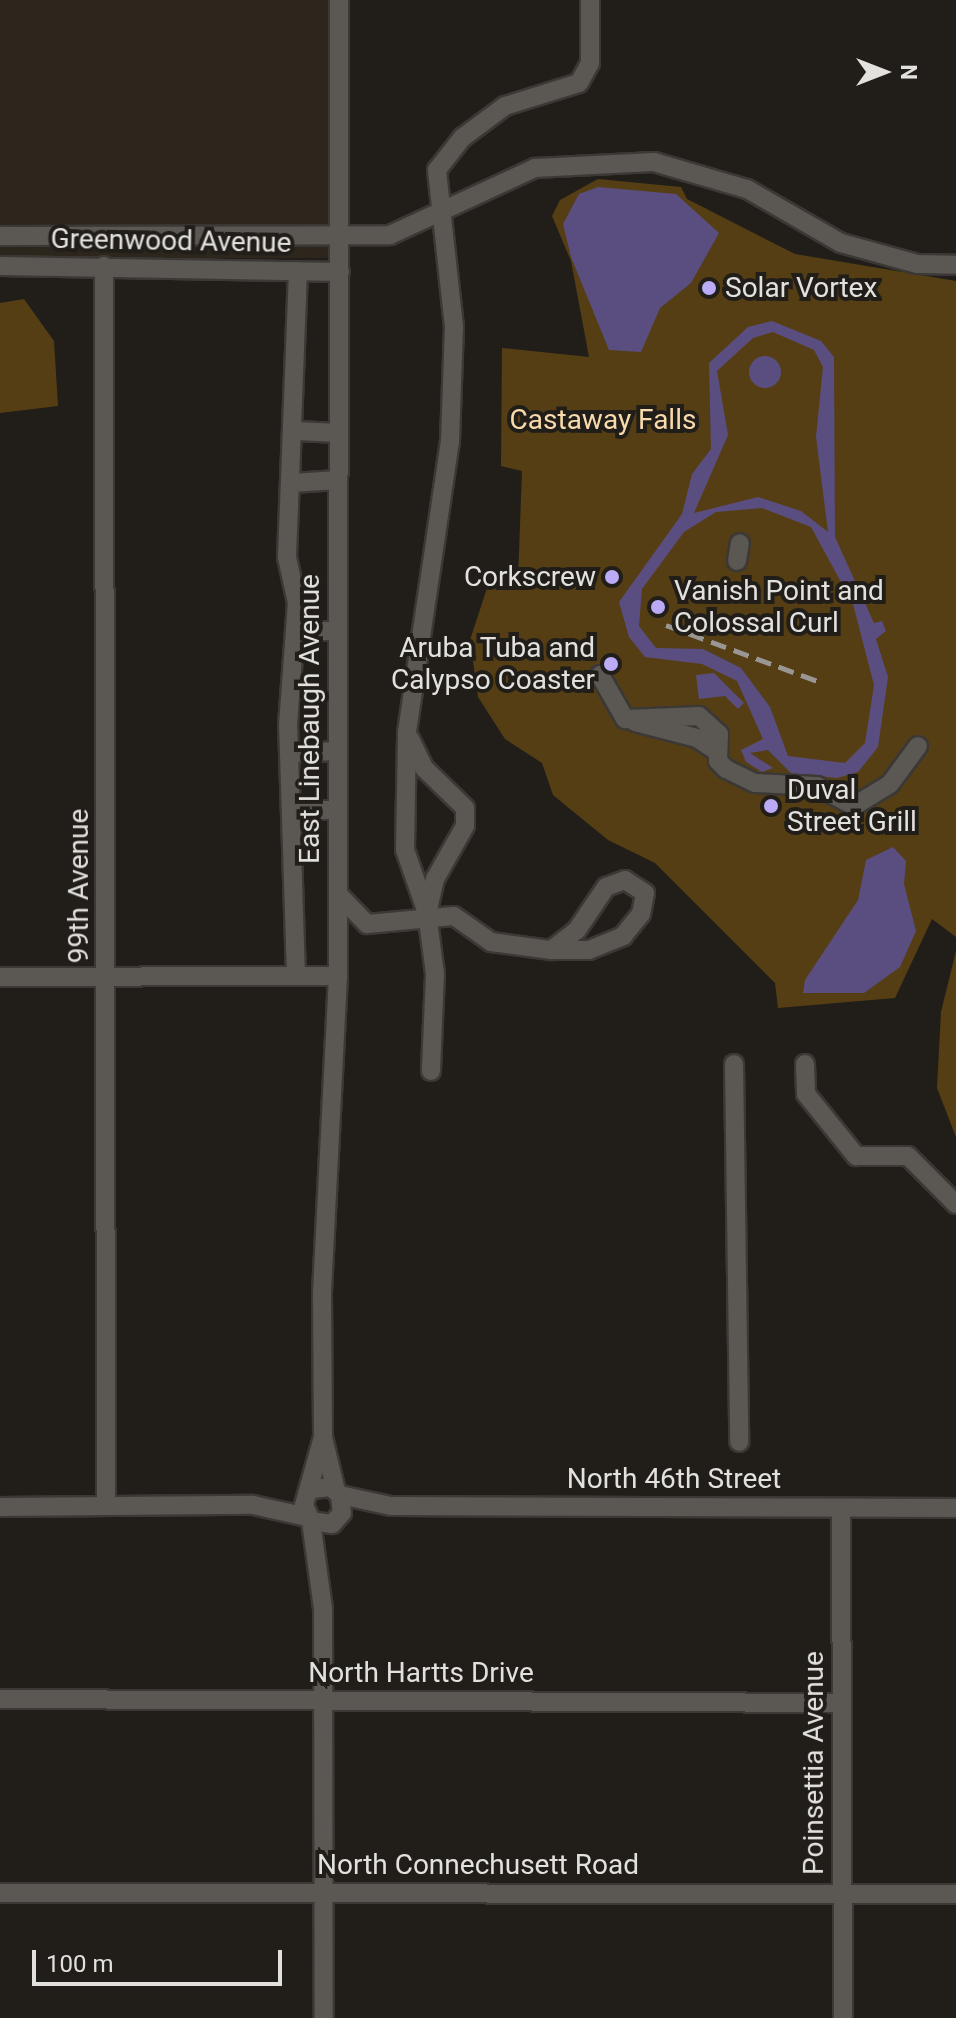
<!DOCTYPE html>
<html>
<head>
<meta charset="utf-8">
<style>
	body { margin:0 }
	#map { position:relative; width:956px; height:2018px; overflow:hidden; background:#211e1a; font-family:Roboto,sans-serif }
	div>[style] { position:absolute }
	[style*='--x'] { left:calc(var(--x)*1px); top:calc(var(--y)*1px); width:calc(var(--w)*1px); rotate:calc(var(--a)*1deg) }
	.built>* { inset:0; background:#2c261c; transform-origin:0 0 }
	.green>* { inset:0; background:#553e14 }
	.water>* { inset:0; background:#5a4e81 }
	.round { border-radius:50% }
	.roads { filter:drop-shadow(2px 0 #3b3835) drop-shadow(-2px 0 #3b3835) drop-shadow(0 2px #3b3835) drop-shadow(0 -2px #3b3835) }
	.minor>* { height:18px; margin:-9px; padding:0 9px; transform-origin:9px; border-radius:9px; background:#5b5752 }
	.rail>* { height:5px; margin-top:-2.5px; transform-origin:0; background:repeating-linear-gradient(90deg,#999693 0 16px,transparent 0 24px) }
	.dots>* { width:22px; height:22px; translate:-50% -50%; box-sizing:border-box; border:4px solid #211e1a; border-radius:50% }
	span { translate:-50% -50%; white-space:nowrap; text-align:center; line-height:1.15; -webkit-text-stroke:8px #211e1a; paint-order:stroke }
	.street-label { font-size:28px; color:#e3e1de }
	.poi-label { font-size:28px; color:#e3e1de }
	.left { translate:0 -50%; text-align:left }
	.right { translate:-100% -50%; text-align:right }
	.park-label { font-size:28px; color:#f8daac }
	.north { position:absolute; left:844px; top:32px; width:80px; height:80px; -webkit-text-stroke:6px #211e1a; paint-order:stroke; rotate:90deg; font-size:22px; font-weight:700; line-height:32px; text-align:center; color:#e3e1de }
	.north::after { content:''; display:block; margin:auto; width:28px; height:36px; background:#e3e1de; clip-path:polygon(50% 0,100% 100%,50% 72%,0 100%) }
	.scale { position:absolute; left:32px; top:1950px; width:250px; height:36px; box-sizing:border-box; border:4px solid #e3e1de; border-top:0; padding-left:10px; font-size:24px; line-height:28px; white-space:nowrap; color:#e3e1de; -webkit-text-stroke:6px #211e1a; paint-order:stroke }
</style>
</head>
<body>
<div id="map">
	<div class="built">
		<i style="left:0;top:0;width:330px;height:258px"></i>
	</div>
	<div class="green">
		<i style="clip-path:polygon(598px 179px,681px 187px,687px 199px,795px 254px,956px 281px,956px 937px,932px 919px,895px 998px,778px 1008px,775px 983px,655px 863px,608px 840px,553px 795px,542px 763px,505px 739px,478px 697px,470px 640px,491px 576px,518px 580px,522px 471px,501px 466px,502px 348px,589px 357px,571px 261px,552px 216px,560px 200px)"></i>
		<i style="clip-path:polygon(24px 299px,54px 341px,58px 406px,0 413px,0 303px)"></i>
		<i style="clip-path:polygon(956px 951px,956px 1137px,937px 1088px,941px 1012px)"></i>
	</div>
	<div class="water">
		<i style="clip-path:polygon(598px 187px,676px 194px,719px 233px,691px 283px,660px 308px,641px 352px,609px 350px,571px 257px,563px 224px,579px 194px)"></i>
		<i style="clip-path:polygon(evenodd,772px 321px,821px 341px,834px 357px,835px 537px,874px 623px,882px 621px,886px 631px,876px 639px,888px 677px,878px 747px,858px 772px,837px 778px,791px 773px,768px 750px,750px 753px,773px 768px,762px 772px,746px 762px,741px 750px,763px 739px,737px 681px,702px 664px,645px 657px,629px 637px,619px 602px,682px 514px,692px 474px,711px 449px,709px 363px,748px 327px,772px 321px,773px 332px,814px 350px,823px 367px,816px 437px,828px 532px,801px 511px,758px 497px,694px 513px,728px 435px,717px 371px,753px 338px,773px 332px,772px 321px,762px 508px,811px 527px,853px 604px,874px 685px,865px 743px,845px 763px,788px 756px,770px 707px,741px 668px,703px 649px,656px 648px,639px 626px,642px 589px,684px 532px,716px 512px,762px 508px)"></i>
		<i class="round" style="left:749px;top:356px;width:32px;height:32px"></i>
		<i style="clip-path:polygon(714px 673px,744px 703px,738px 709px,725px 696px,699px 699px,696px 675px)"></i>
		<i style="clip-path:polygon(893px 847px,906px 861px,904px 884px,916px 931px,900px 967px,864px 993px,803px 993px,805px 980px,858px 900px,866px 860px)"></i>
	</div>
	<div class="roads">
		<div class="minor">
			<i style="--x:0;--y:236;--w:390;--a:-0.1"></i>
			<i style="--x:390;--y:235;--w:160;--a:-24.8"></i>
			<i style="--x:535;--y:168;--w:119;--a:-2.9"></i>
			<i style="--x:654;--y:162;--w:97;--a:16.2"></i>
			<i style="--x:747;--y:189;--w:108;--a:29.9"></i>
			<i style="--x:841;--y:243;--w:79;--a:15.4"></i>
			<i style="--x:917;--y:264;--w:39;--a:1"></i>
			<i style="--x:0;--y:266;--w:340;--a:1"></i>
			<i style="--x:104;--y:266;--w:1240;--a:89.91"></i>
			<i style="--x:296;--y:431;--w:43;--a:2.7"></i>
			<i style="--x:292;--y:483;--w:46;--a:-3.7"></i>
			<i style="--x:737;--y:561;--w:18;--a:-81"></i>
			<i style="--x:295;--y:631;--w:42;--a:0"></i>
			<i style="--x:600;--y:675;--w:51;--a:60.4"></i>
			<i style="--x:625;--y:719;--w:74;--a:-2.3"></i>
			<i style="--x:699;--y:716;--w:27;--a:42"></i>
			<i style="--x:719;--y:734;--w:27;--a:92"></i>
			<i style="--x:718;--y:761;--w:11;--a:45"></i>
			<i style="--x:726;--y:769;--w:32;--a:26"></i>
			<i style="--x:755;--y:783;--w:62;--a:2.8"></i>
			<i style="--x:817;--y:786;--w:42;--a:28.4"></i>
			<i style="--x:854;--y:806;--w:42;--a:-31.4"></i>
			<i style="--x:890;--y:784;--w:47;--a:-53.6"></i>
			<i style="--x:635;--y:722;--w:64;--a:14.5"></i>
			<i style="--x:697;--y:738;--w:25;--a:34"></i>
			<i style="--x:410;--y:739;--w:32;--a:64"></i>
			<i style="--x:424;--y:768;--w:57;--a:44.3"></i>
			<i style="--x:465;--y:808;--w:18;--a:90"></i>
			<i style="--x:465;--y:826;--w:61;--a:119.5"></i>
			<i style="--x:435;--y:879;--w:35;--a:103"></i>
			<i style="--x:427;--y:913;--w:62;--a:82.5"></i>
			<i style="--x:435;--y:974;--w:97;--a:92.4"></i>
			<i style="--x:290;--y:753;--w:48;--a:-2.4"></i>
			<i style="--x:293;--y:810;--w:45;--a:0"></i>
			<i style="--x:338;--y:894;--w:42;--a:46"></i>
			<i style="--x:367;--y:924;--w:87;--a:-5.3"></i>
			<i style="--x:454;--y:916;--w:45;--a:35.1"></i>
			<i style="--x:491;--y:942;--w:61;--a:7.6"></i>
			<i style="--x:551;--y:950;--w:38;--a:0"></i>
			<i style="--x:589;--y:950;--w:37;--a:-22"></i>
			<i style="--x:623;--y:936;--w:28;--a:-51"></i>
			<i style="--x:641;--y:914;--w:21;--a:-79"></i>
			<i style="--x:645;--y:893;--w:24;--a:-147"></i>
			<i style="--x:625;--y:880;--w:20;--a:160"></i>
			<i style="--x:606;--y:887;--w:52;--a:124"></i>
			<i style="--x:577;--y:930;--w:33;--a:142"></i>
			<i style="--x:427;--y:913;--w:67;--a:-109.2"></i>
			<i style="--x:405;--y:850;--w:118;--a:-89"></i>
			<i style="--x:407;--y:732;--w:294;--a:-81.6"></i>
			<i style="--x:450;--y:441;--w:114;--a:-88"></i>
			<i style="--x:454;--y:327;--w:158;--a:-96.2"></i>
			<i style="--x:437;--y:170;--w:41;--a:-52"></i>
			<i style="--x:462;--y:138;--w:54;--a:-36.7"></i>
			<i style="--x:505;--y:106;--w:77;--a:-17.3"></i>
			<i style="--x:579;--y:83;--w:23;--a:-61"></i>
			<i style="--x:590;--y:63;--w:63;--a:-90"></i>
			<i style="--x:296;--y:976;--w:251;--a:-91.8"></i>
			<i style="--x:288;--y:725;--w:122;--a:-85.8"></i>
			<i style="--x:297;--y:603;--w:47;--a:-102.3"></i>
			<i style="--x:287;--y:557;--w:286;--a:-87.8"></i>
			<i style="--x:0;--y:977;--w:338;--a:-0.2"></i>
			<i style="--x:734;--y:1064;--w:378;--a:89.2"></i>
			<i style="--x:805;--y:1064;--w:30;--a:88"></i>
			<i style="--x:806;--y:1094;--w:80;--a:51.1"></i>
			<i style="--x:856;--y:1156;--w:52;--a:0"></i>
			<i style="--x:908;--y:1156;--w:68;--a:45"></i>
			<i style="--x:323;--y:1437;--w:56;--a:76.5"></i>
			<i style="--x:313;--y:1489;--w:18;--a:-6"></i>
			<i style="--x:331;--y:1487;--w:12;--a:42"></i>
			<i style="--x:340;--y:1495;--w:18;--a:84"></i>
			<i style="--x:342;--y:1513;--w:15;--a:132"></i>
			<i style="--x:332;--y:1524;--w:21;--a:-172"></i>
			<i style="--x:311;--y:1521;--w:17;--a:-114"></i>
			<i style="--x:304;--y:1505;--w:71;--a:-74.4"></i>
			<i style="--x:323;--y:1437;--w:145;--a:-90.4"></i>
			<i style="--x:322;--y:1292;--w:316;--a:-87.1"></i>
			<i style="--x:338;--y:976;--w:976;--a:-89.94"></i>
			<i style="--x:340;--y:1495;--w:52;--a:12.2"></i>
			<i style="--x:391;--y:1506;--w:565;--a:0.2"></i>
			<i style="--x:0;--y:1507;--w:253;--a:-0.5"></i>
			<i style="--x:253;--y:1505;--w:55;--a:12.5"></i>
			<i style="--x:841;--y:1508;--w:510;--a:89.78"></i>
			<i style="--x:311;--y:1521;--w:89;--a:82.2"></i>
			<i style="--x:323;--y:1609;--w:409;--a:89.9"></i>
			<i style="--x:0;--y:1699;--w:842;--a:0.27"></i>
			<i style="--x:0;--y:1893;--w:956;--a:0.06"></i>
		</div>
	</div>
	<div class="rail">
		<i style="--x:666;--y:625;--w:167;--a:20.3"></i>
	</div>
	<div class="dots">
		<i style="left:709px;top:288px;background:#bbaaf6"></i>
		<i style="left:612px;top:577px;background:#bbaaf6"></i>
		<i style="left:658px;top:607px;background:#bbaaf6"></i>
		<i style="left:611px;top:664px;background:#bbaaf6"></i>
		<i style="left:771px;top:806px;background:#bbaaf6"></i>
	</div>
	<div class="street-label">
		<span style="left:171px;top:241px;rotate:1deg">Greenwood Avenue</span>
		<span style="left:310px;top:719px;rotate:-90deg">East Linebaugh Avenue</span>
		<span style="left:79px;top:886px;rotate:-90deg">99th Avenue</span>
		<span style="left:674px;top:1479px">North 46th Street</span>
		<span style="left:421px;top:1673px">North Hartts Drive</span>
		<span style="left:814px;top:1763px;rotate:-90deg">Poinsettia Avenue</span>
		<span style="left:478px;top:1865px">North Connechusett Road</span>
	</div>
	<div class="poi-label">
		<span class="left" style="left:725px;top:288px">Solar Vortex</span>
		<span class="right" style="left:596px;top:577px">Corkscrew</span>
		<span class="left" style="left:674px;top:607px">Vanish Point and<br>Colossal Curl</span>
		<span class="right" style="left:595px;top:664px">Aruba Tuba and<br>Calypso Coaster</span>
		<span class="left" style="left:787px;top:806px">Duval<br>Street Grill</span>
	</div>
	<div class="park-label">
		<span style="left:603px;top:420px">Castaway Falls</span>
	</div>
	<div class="north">N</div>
	<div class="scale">100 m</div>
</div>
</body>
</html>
